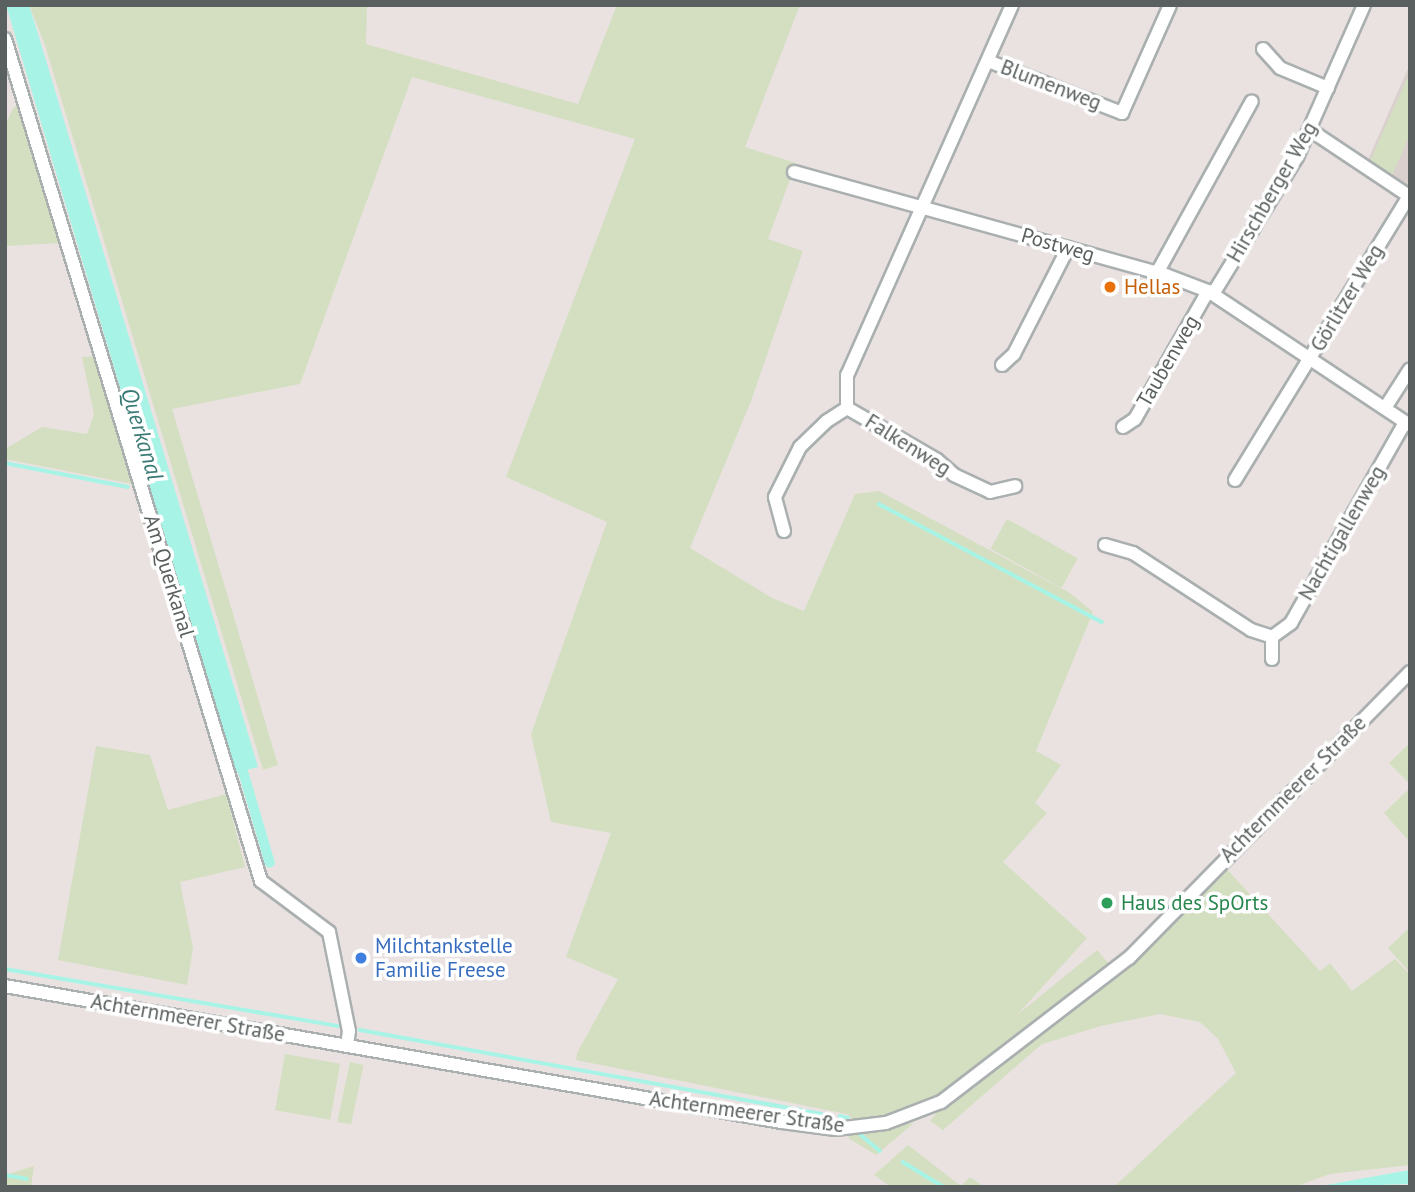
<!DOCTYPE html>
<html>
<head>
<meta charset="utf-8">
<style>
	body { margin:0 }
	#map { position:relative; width:1415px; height:1192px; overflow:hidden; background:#eae2e1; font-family:"PT Sans",sans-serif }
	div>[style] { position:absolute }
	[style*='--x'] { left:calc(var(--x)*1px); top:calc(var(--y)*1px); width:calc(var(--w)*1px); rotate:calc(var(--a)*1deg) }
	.education>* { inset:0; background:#dad1cf }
	.green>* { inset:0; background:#d3dfc0; transform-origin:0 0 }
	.water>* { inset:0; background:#a7f4e7 }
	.stream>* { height:3.5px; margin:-1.75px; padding:0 1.75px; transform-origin:1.75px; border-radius:1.75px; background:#a7f4e7 }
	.canal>* { height:10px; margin:-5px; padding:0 5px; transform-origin:5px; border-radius:5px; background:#a7f4e7 }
	.roads { filter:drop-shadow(2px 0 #aaafb0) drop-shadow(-2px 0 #aaafb0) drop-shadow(0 2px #aaafb0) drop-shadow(0 -2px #aaafb0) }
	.street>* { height:12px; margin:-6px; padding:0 6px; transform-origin:6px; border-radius:6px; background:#fff }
	.dots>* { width:19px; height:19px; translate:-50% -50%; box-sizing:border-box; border:4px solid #fff; border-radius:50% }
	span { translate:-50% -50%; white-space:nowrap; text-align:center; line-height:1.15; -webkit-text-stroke:7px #fff; paint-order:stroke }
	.street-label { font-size:21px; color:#59605f }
	.food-label { font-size:21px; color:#c56008 }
	.left { translate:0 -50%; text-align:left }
	.leisure-label { font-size:21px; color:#27864d }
	.shop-label { font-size:21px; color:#366cbe }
	.water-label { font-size:23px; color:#397a74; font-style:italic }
	.frame { position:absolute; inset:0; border:7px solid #59605f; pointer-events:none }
</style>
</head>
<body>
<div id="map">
	<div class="education">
		<i style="clip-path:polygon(1410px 64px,1410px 189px,1367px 162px)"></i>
	</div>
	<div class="green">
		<i style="clip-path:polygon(29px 5px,367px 5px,366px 44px,578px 104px,617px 5px,800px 5px,745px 147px,796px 163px,768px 239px,803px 251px,751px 401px,690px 548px,772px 598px,804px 611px,855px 494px,879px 491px,1070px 593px,1093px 612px,1036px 751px,1061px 765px,1035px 803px,1047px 813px,1003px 862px,1087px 938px,1017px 1015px,1097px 950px,1109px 964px,937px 1100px,886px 1118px,856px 1122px,847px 1114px,576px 1060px,577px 1053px,618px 979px,566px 957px,611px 833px,551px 822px,531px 734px,607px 522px,506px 477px,635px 139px,412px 77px,300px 384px,172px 409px,278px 765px,263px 770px,45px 45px)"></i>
		<i style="clip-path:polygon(1407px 79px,1410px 80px,1410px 135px,1392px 175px,1370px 161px)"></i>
		<i style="clip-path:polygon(20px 104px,61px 243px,5px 246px,5px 126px,13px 108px)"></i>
		<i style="clip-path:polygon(98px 356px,133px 484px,5px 459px,5px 449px,42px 427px,87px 434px,94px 414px,82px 357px)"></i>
		<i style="left:1007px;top:519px;width:81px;height:34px;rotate:29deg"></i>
		<i style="clip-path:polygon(1410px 743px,1410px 784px,1389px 763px)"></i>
		<i style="clip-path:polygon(96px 746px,150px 755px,168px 810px,226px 794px,245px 867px,180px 882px,193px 948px,187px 985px,58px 960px)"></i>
		<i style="clip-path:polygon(1410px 788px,1410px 842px,1384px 813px)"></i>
		<i style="clip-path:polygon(1224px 866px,1320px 971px,1330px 963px,1352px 991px,1395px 959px,1410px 975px,1410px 1165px,1330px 1174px,1294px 1187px,1114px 1187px,1236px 1073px,1218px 1039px,1200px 1022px,1160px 1014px,1101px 1026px,1042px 1044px,943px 1130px,930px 1121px,941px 1108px,1132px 961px)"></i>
		<i style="clip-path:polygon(1408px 929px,1410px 930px,1410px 973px,1388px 948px)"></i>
		<i style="left:285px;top:1054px;width:56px;height:57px;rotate:10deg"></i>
		<i style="left:350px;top:1062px;width:14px;height:61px;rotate:12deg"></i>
		<i style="clip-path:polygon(914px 1123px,876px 1155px,848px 1138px,852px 1133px)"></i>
		<i style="clip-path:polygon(908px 1145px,961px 1186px,970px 1177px,984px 1187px,891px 1187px,874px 1175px)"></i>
		<i style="clip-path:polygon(34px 1166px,31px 1187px,5px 1187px,5px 1175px)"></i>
	</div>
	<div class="water">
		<i style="clip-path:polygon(6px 5px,29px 5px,39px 37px,258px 767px,235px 773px)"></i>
		<i style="clip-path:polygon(1410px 1170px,1410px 1184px,1315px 1187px)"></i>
	</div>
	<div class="stream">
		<i style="--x:5;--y:463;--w:125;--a:11"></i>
		<i style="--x:879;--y:504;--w:252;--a:27.9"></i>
		<i style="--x:5;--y:969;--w:340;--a:9.7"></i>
		<i style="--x:360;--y:1030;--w:469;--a:10.3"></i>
		<i style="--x:840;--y:1116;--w:8;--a:14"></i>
		<i style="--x:860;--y:1134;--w:26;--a:40"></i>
		<i style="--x:903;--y:1162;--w:48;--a:31.4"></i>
		<i style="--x:5;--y:1175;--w:22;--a:10"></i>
	</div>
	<div class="canal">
		<i style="--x:239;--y:758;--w:109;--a:73.6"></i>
	</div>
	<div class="roads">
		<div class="street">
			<i style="--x:1012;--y:5;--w:405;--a:114"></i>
			<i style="--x:847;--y:375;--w:33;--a:90"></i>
			<i style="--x:847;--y:408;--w:104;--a:30"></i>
			<i style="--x:937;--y:460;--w:23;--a:41"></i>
			<i style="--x:954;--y:475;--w:40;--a:25"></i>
			<i style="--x:990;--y:492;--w:26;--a:-13"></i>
			<i style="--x:5;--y:39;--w:880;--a:73.09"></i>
			<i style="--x:261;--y:881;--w:85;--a:36.9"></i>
			<i style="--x:329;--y:932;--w:101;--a:78.6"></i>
			<i style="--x:349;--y:1031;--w:15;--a:98"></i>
			<i style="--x:1263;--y:49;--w:25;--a:48"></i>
			<i style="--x:1280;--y:68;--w:52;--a:22.6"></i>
			<i style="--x:988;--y:61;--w:144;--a:21.2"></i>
			<i style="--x:1122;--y:113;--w:118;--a:-66"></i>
			<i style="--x:794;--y:172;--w:386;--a:15.5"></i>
			<i style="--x:1166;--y:275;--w:45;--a:20.9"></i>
			<i style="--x:1208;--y:291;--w:242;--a:33.6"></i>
			<i style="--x:1157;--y:273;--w:196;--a:-61.1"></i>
			<i style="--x:1213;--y:294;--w:161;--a:-58.5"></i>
			<i style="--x:1297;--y:157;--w:166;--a:-66.2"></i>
			<i style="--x:1002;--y:365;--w:16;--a:-43"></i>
			<i style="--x:1014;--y:354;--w:119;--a:-63"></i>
			<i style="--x:1385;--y:408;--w:46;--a:-57.3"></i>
			<i style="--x:1123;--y:427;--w:14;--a:-34"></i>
			<i style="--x:1135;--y:419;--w:147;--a:-60.3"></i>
			<i style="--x:1235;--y:480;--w:333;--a:-58.5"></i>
			<i style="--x:1409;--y:196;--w:119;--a:-146.3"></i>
			<i style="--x:784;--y:531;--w:35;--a:-105"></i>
			<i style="--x:775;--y:497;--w:56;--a:-63.4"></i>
			<i style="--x:800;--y:447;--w:37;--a:-44"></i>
			<i style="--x:827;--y:421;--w:24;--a:-33"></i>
			<i style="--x:1105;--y:545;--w:29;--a:16"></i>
			<i style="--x:1133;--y:553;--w:141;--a:33.1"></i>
			<i style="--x:1251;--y:630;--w:22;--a:18"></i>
			<i style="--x:1272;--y:637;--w:24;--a:-36"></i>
			<i style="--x:1291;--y:623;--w:231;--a:-60.4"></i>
			<i style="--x:1272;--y:637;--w:22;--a:90"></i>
			<i style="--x:5;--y:986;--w:789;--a:9.93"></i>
			<i style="--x:782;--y:1122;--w:54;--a:7.4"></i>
			<i style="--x:836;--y:1129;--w:50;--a:-6.8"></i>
			<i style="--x:886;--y:1123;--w:59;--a:-20.9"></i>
			<i style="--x:941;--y:1102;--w:237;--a:-37.5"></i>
			<i style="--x:1129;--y:958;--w:401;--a:-45.5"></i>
		</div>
	</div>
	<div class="dots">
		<i style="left:1110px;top:287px;background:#e8710a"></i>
		<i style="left:1107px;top:903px;background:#2e9e5b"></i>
		<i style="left:361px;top:958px;background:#3f7fe0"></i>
	</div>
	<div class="street-label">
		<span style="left:1051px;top:85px;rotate:21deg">Blumenweg</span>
		<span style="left:1272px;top:192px;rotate:-60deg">Hirschberger Weg</span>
		<span style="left:1058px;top:245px;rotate:16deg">Postweg</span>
		<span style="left:1347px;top:298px;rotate:-59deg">Görlitzer Weg</span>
		<span style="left:1168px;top:361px;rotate:-60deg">Taubenweg</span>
		<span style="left:908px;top:445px;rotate:32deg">Falkenweg</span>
		<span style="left:1342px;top:533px;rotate:-60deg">Nachtigallenweg</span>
		<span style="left:169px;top:576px;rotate:73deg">Am Querkanal</span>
		<span style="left:1293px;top:789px;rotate:-45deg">Achternmeerer Straße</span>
		<span style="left:188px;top:1018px;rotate:10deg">Achternmeerer Straße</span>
		<span style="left:747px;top:1112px;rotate:8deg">Achternmeerer Straße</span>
	</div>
	<div class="food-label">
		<span class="left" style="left:1124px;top:287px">Hellas</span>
	</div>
	<div class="leisure-label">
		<span class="left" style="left:1121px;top:903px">Haus des SpOrts</span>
	</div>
	<div class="shop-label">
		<span class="left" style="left:375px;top:958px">Milchtankstelle<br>Familie Freese</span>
	</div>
	<div class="water-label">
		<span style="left:142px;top:434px;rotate:73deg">Querkanal</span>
	</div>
	<div class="frame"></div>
</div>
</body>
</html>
